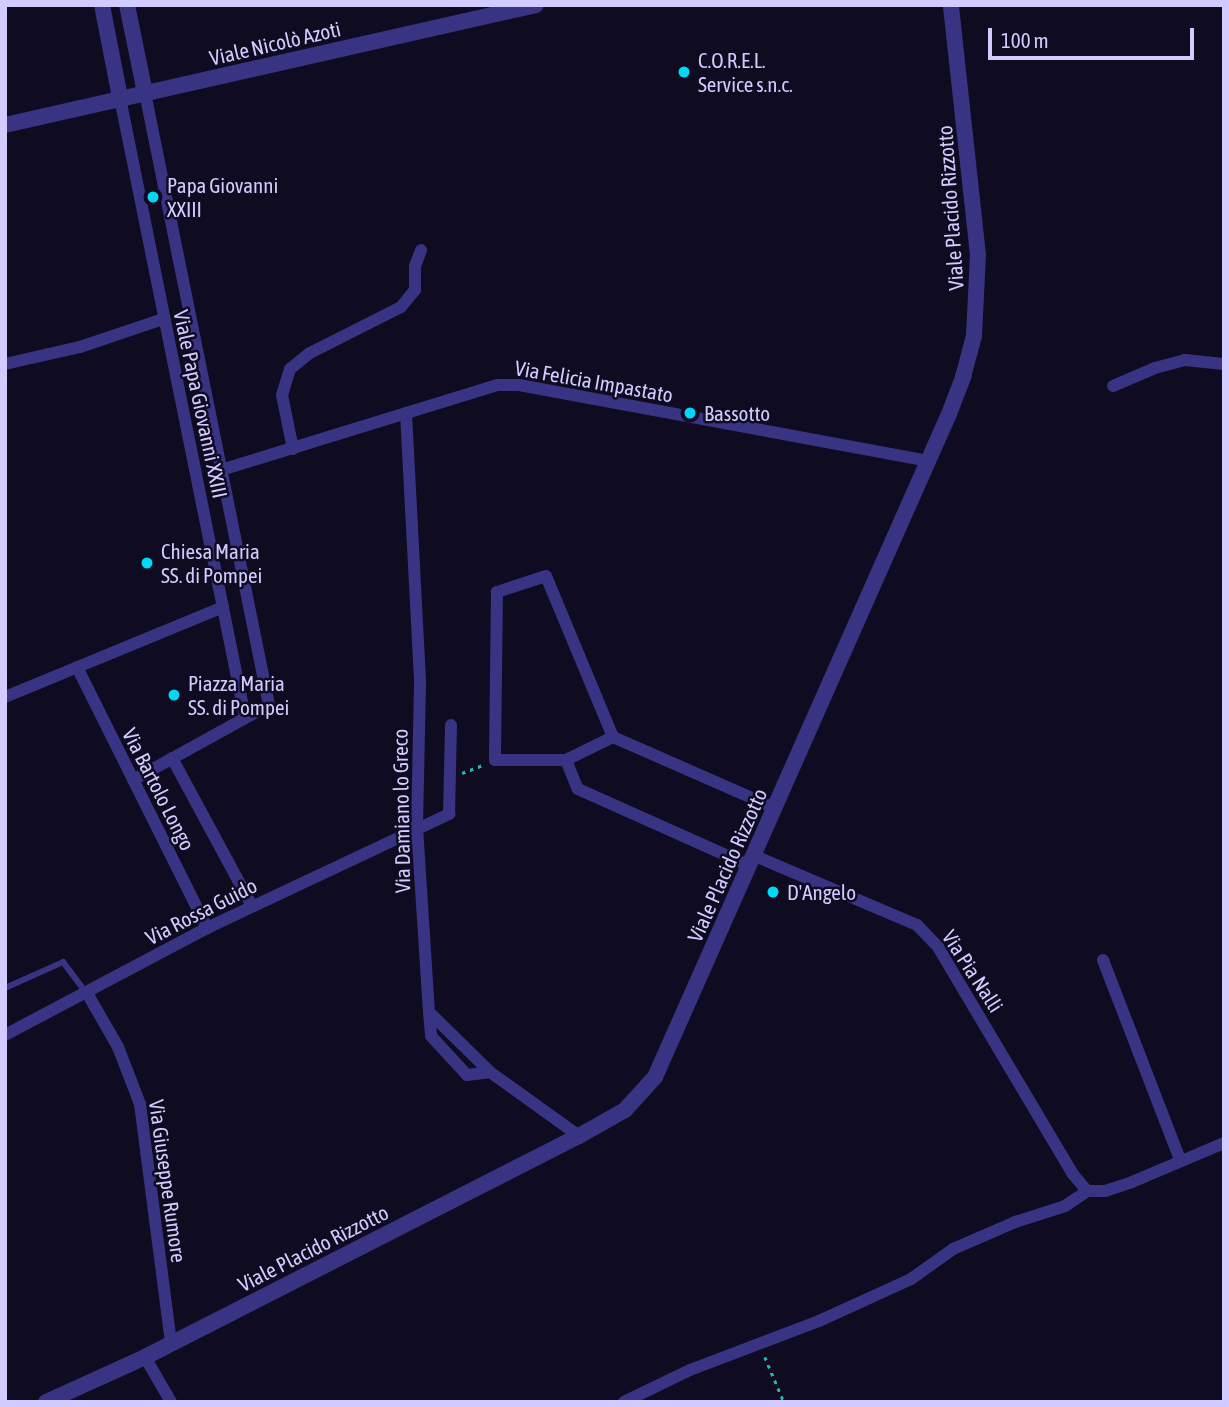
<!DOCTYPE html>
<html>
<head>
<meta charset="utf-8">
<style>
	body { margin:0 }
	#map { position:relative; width:1229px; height:1407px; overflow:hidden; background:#0f0b20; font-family:"Asap Condensed",sans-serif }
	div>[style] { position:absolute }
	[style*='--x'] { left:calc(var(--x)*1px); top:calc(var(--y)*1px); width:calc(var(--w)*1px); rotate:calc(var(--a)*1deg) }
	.path>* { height:2.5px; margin-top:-1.25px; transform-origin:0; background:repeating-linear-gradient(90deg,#26b7b2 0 3.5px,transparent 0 8.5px) }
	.service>* { height:6px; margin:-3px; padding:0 3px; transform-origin:3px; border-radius:3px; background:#383382 }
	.minor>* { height:12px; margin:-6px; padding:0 6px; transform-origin:6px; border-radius:6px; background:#383382 }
	.tertiary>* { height:16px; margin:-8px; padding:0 8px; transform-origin:8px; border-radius:8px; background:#383382 }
	.dots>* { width:19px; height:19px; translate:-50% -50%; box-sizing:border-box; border:4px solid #0f0b20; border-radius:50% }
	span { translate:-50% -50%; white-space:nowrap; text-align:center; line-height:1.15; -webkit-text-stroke:5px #0f0b20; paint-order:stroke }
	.street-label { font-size:21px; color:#d2cbff }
	.poi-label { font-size:21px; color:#d2cbff }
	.left { translate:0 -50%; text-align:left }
	.frame { position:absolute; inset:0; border:7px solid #d2cbff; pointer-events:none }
	.scale { position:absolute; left:988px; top:28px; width:206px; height:32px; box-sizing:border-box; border:4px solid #d2cbff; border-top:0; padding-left:9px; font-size:21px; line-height:24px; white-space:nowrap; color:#d2cbff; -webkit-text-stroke:5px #0f0b20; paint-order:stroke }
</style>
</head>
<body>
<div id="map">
	<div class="path">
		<i style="--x:462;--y:773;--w:25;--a:-21"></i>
		<i style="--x:765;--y:1357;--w:49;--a:67.1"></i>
	</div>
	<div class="service">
		<i style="--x:5;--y:988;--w:64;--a:-24.1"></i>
		<i style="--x:63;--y:962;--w:38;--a:53"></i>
	</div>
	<div class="minor">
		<i style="--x:120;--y:98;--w:631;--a:78.58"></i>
		<i style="--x:5;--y:364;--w:77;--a:-12.8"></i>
		<i style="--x:80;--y:347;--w:88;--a:-18.6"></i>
		<i style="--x:1113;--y:386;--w:46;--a:-23.2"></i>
		<i style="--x:1155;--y:368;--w:31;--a:-15"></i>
		<i style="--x:1185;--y:360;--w:39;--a:6"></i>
		<i style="--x:406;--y:413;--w:271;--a:87"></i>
		<i style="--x:420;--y:684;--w:143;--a:91.2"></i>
		<i style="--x:417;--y:827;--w:185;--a:86.3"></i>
		<i style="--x:429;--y:1012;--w:86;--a:44.5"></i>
		<i style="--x:490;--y:1072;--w:110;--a:35.7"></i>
		<i style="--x:293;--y:449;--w:55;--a:-101.5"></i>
		<i style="--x:282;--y:395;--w:27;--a:-73"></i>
		<i style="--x:290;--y:369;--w:26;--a:-39"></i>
		<i style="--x:310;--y:353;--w:102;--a:-26.8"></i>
		<i style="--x:401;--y:307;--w:22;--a:-51"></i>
		<i style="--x:415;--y:290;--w:24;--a:-90"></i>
		<i style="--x:415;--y:266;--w:17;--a:-69"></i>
		<i style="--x:221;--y:470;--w:290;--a:-17.1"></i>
		<i style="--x:498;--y:385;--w:21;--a:0"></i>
		<i style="--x:519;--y:385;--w:416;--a:10.5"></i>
		<i style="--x:77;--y:667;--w:292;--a:63.5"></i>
		<i style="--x:5;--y:697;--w:236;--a:-22.4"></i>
		<i style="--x:613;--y:737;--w:174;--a:-112.6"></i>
		<i style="--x:546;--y:576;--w:52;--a:161.9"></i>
		<i style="--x:497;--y:592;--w:168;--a:90.7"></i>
		<i style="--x:495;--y:760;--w:71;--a:0"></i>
		<i style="--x:566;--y:760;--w:52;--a:-26.1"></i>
		<i style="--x:613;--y:737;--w:177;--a:23.7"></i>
		<i style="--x:172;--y:758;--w:168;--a:61.6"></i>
		<i style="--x:566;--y:760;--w:31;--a:68"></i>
		<i style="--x:578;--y:789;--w:188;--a:24.1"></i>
		<i style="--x:133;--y:780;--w:155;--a:-28.9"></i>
		<i style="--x:269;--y:705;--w:624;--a:-101.45"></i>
		<i style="--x:755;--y:856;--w:176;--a:23.1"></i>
		<i style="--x:917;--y:925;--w:30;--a:46"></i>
		<i style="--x:938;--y:947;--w:263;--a:59.3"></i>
		<i style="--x:1072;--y:1173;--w:23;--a:50"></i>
		<i style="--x:1103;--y:960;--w:214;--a:68.9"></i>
		<i style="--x:87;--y:993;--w:62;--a:60.1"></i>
		<i style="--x:118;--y:1047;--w:61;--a:68.9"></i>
		<i style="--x:140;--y:1104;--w:241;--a:82.6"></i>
		<i style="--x:429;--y:1012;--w:24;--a:85"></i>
		<i style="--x:431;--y:1036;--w:53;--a:47.3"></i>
		<i style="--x:467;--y:1075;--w:23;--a:-7"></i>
		<i style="--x:5;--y:1035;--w:229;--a:-27.9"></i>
		<i style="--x:207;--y:928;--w:268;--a:-25.2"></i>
		<i style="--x:449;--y:814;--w:89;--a:-88.7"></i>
		<i style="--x:145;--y:1357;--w:52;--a:60"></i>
		<i style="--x:624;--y:1402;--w:73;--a:-25.9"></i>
		<i style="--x:690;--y:1370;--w:138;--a:-20.8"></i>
		<i style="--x:819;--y:1321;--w:101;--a:-24.5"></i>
		<i style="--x:911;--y:1279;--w:52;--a:-35.5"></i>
		<i style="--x:953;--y:1249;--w:68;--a:-23.5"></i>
		<i style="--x:1015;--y:1222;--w:52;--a:-17.7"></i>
		<i style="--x:1065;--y:1206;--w:27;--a:-34"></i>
		<i style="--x:1087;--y:1191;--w:18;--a:0"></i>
		<i style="--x:1105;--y:1191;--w:28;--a:-18"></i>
		<i style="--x:1132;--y:1182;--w:100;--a:-23"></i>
	</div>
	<div class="tertiary">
		<i style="--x:102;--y:5;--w:95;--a:79"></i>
		<i style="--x:127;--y:5;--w:90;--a:78.4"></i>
		<i style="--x:5;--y:125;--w:544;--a:-12.73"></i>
		<i style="--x:46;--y:1402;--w:109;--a:-24.4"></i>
		<i style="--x:145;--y:1357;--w:487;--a:-27"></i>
		<i style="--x:579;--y:1136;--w:53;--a:-29.5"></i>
		<i style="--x:625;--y:1110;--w:45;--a:-47.7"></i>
		<i style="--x:655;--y:1077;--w:725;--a:-66.09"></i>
		<i style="--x:949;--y:414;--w:40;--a:-69"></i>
		<i style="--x:963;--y:377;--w:42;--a:-75"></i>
		<i style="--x:974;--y:336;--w:81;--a:-87.2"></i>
		<i style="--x:978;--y:255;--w:251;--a:-96.2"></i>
	</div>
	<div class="dots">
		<i style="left:684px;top:72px;background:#00d8f6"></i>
		<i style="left:153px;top:197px;background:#00d8f6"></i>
		<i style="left:690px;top:413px;background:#00d8f6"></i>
		<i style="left:147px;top:563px;background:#00d8f6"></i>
		<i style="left:174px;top:695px;background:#00d8f6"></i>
		<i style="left:773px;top:892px;background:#00d8f6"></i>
	</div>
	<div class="street-label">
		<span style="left:275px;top:43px;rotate:-13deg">Viale Nicolò Azoti</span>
		<span style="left:950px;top:208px;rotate:-94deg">Viale Placido Rizzotto</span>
		<span style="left:594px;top:381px;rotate:10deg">Via Felicia Impastato</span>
		<span style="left:201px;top:404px;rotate:78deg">Viale Papa Giovanni XXIII</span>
		<span style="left:159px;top:789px;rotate:63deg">Via Bartolo Longo</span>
		<span style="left:401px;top:811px;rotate:-91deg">Via Damiano lo Greco</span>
		<span style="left:727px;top:865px;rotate:-66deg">Viale Placido Rizzotto</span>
		<span style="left:201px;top:911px;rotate:-27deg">Via Rossa Guido</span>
		<span style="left:973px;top:971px;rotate:57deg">Via Pia Nalli</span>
		<span style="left:168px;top:1181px;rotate:82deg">Via Giuseppe Rumore</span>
		<span style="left:313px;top:1248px;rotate:-27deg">Viale Placido Rizzotto</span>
	</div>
	<div class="poi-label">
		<span class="left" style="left:698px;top:72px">C.O.R.E.L.<br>Service s.n.c.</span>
		<span class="left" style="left:167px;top:197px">Papa Giovanni<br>XXIII</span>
		<span class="left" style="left:704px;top:413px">Bassotto</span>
		<span class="left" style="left:161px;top:563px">Chiesa Maria<br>SS. di Pompei</span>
		<span class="left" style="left:188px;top:695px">Piazza Maria<br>SS. di Pompei</span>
		<span class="left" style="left:787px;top:892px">D'Angelo</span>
	</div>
	<div class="frame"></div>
	<div class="scale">100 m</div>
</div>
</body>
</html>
